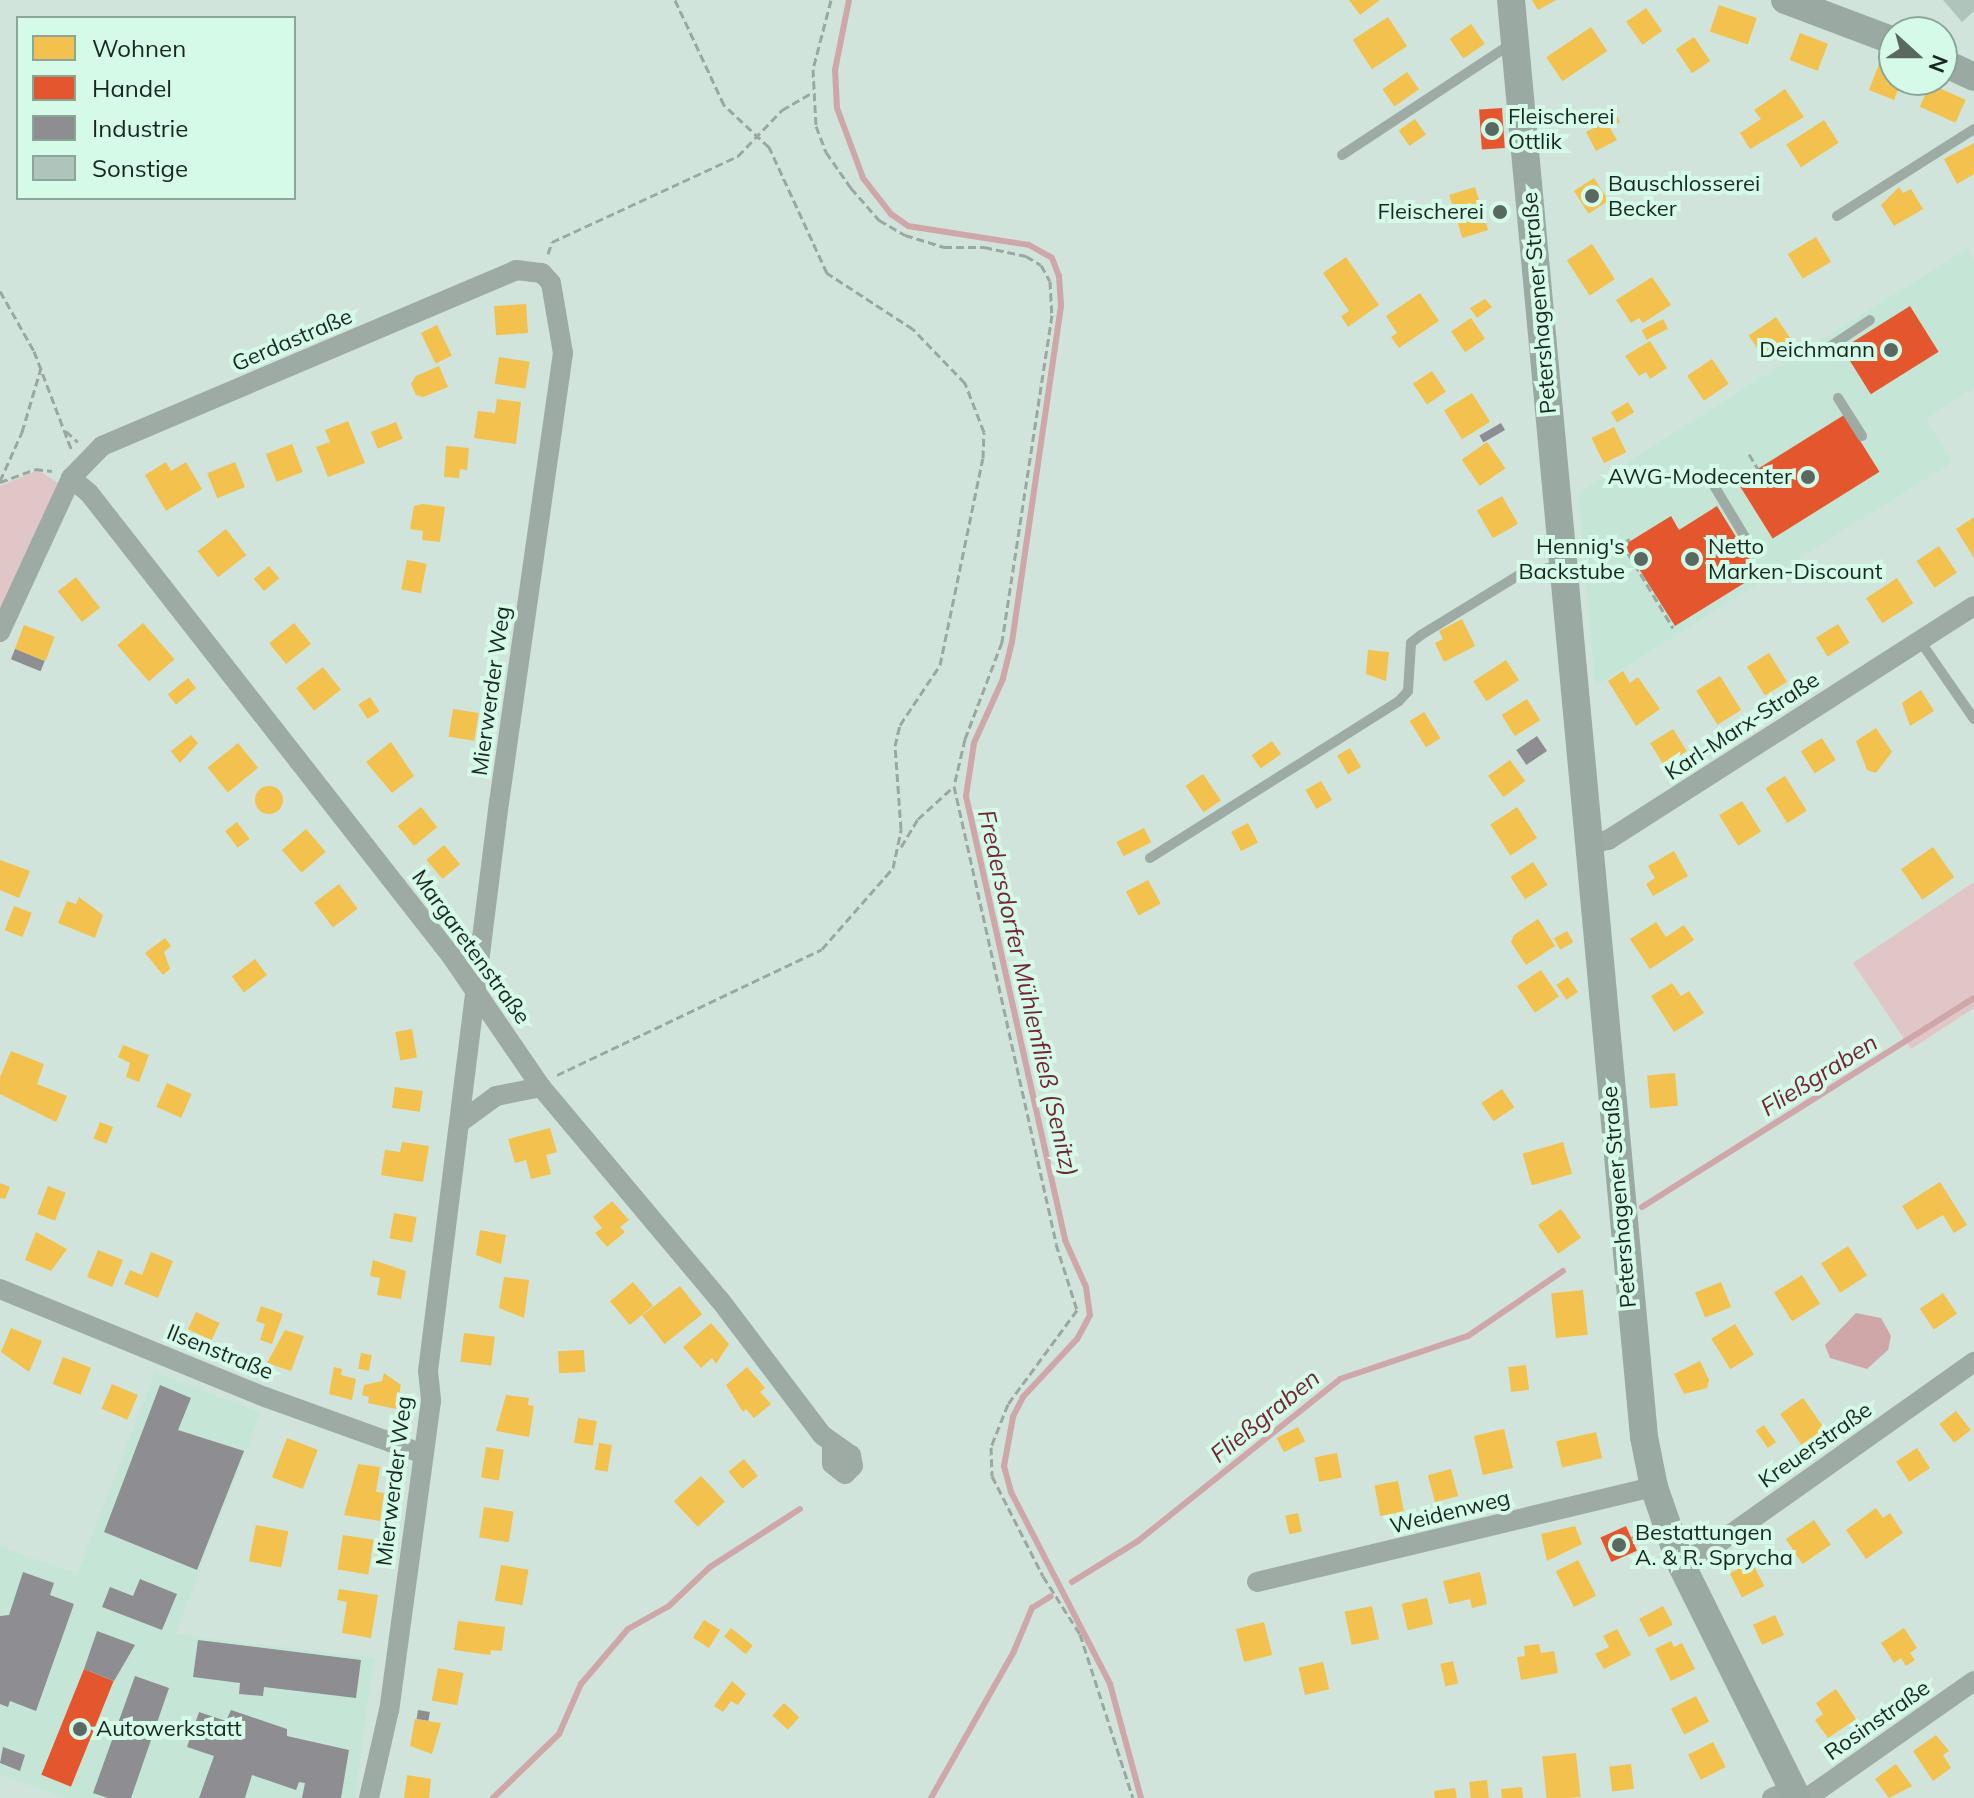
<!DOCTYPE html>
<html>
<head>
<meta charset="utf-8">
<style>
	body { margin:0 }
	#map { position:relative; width:1974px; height:1798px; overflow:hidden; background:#d1e4db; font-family:Mulish,sans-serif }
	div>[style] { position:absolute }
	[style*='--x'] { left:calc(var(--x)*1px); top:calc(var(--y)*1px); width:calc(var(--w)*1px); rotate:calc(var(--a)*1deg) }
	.built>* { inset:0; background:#c5e6d6 }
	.green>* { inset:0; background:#e0c6c6 }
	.water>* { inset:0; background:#cfa7a9 }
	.homes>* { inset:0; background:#f2c14e; transform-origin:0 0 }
	.round { border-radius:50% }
	.shops>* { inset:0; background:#e4572e; transform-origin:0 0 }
	.industry>* { inset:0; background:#8d8d92; transform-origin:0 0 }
	.stream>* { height:6px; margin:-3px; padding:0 3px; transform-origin:3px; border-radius:3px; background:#cfa7a9 }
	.building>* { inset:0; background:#afc5bb }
	.path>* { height:3px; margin-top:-1.5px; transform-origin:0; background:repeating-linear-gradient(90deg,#9aa8a1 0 8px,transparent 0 12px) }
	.lane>* { height:10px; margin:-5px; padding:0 5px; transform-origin:5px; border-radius:5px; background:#9eaaa4 }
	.street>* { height:20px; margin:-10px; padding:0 10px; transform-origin:10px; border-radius:10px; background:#9eaaa4 }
	.secondary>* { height:28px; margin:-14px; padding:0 14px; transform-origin:14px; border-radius:14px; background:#9ba9a3 }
	.dots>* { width:22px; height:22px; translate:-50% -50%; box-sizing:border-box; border:4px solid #d6fae8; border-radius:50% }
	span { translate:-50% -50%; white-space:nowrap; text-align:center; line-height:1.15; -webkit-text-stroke:8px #d6fae8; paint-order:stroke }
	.poi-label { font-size:22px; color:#192721 }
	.left { translate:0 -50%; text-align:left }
	.right { translate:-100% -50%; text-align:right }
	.street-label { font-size:22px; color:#192721 }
	.water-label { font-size:24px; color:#742534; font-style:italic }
	.legend { position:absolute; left:16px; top:16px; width:280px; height:184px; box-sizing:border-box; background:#d6fae8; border:2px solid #8aa698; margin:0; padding:10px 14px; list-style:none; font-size:24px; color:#192721 }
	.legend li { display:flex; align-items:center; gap:16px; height:40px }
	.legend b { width:40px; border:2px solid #8aa698 }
	.north { position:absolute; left:1878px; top:16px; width:80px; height:80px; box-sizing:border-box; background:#d6fae8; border:2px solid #8aa698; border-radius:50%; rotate:111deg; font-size:22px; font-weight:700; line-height:32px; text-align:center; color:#192721 }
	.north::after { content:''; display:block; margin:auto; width:28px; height:36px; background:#596962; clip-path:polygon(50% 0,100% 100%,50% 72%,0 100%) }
</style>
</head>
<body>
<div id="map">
	<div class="built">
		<i style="clip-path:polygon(1968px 248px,1974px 260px,1974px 388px,1926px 419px,1953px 462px,1595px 686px,1578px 493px)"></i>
		<i style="clip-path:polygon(155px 1372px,261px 1413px,175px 1634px,374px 1658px,355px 1798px,66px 1798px,0 1775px,0 1546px,77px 1574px)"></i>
	</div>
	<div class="green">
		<i style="clip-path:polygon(38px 470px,58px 483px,0 611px,0 486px)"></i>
		<i style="clip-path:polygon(1974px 882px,1974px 1008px,1911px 1049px,1853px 963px)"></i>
	</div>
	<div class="water">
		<i style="clip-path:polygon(1856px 1313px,1881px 1318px,1891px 1336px,1888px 1350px,1867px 1369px,1830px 1358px,1825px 1345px)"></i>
	</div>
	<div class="homes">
		<i style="clip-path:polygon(1349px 0,1380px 0,1360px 15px)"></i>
		<i style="clip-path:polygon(1532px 0,1556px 0,1538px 10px)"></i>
		<i style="left:1719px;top:5px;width:40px;height:28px;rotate:19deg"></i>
		<i style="left:1646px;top:8px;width:28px;height:24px;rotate:55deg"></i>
		<i style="left:1388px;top:17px;width:35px;height:42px;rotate:57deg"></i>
		<i style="left:1471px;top:24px;width:24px;height:26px;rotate:55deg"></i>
		<i style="left:1591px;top:27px;width:29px;height:54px;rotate:56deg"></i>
		<i style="left:1800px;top:33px;width:30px;height:29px;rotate:21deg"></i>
		<i style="left:1694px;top:37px;width:29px;height:22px;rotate:56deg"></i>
		<i style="clip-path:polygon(1879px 64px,1894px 70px,1894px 80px,1902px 80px,1894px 100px,1869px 90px)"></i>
		<i style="left:1407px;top:72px;width:21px;height:30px;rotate:55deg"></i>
		<i style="left:1930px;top:84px;width:39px;height:25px;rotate:24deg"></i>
		<i style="clip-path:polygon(1785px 89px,1804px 117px,1750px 149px,1740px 133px,1761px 119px,1754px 110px)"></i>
		<i style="clip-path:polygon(1617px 116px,1620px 122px,1610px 128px,1617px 140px,1596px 151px,1586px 132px)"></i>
		<i style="left:1415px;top:119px;width:19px;height:20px;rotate:55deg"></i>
		<i style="left:1824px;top:120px;width:27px;height:45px;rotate:57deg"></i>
		<i style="clip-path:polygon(1974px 143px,1974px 174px,1957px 184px,1944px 159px)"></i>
		<i style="left:1594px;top:178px;width:27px;height:24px;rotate:57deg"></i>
		<i style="left:1475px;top:187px;width:45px;height:27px;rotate:73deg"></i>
		<i style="clip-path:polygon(1899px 187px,1903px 193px,1911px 189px,1923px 209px,1894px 226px,1881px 205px)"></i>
		<i style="left:1816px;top:237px;width:29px;height:33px;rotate:59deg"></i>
		<i style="left:1592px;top:244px;width:42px;height:30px;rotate:57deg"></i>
		<i style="clip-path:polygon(1346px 257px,1379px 305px,1348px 327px,1341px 316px,1349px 311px,1323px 273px)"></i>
		<i style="clip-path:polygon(1652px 277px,1671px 305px,1643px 323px,1639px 318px,1631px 323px,1616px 300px)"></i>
		<i style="clip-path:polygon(1420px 293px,1439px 321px,1399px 348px,1391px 337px,1397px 333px,1386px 316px)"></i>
		<i style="clip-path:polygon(1485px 299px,1492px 307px,1477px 318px,1470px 308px)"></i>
		<i style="left:526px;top:304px;width:29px;height:32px;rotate:86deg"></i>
		<i style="left:1776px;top:317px;width:27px;height:33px;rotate:56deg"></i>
		<i style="left:1471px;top:318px;width:25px;height:24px;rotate:56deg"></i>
		<i style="left:1663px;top:319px;width:11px;height:24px;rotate:63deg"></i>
		<i style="left:437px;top:325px;width:34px;height:18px;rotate:64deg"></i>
		<i style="clip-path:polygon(1650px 341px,1667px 368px,1650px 379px,1646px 372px,1639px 376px,1625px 356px)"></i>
		<i style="left:499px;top:357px;width:31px;height:27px;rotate:9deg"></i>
		<i style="left:1712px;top:359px;width:30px;height:30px;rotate:56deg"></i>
		<i style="clip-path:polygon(439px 366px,448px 387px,423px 397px,416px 395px,411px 384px,416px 376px)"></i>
		<i style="left:1432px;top:371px;width:25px;height:23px;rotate:56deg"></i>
		<i style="left:1472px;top:393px;width:34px;height:33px;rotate:58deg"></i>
		<i style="clip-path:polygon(497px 399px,521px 402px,516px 444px,474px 438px,478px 411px,495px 413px)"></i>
		<i style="left:1628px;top:402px;width:12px;height:20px;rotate:59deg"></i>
		<i style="clip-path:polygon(348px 421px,365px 463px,328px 477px,316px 447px,330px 442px,325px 430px)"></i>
		<i style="left:396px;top:422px;width:18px;height:27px;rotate:68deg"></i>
		<i style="left:1614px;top:427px;width:28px;height:25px;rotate:64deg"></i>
		<i style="left:1487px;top:442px;width:32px;height:31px;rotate:55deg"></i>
		<i style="left:292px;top:444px;width:30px;height:28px;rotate:69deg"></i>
		<i style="clip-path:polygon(446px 446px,469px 448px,467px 470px,460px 469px,459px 478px,444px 477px)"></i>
		<i style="clip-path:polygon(166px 462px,171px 471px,186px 462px,202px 489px,166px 511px,145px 475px)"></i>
		<i style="left:235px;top:462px;width:27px;height:30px;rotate:68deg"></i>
		<i style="left:1502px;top:496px;width:32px;height:29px;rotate:60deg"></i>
		<i style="clip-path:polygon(423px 504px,445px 507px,440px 542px,422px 540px,423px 531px,410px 529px,414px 506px)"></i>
		<i style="clip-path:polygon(1974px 517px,1974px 558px,1956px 529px)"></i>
		<i style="left:226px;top:529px;width:33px;height:36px;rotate:52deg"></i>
		<i style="left:1939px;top:546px;width:32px;height:27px;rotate:56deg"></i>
		<i style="left:407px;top:560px;width:20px;height:30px;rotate:11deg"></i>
		<i style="left:269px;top:566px;width:16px;height:20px;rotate:50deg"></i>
		<i style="left:76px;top:577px;width:39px;height:23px;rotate:52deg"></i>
		<i style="left:1897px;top:578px;width:30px;height:37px;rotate:57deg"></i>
		<i style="clip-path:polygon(1462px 619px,1475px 646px,1444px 662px,1435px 643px,1443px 639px,1439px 631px)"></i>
		<i style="left:143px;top:623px;width:48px;height:34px;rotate:49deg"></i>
		<i style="left:294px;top:623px;width:27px;height:32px;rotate:51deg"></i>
		<i style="left:1838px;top:624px;width:22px;height:26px;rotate:58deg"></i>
		<i style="left:24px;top:625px;width:33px;height:26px;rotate:21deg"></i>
		<i style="clip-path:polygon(1368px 650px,1389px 652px,1386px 681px,1366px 674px)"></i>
		<i style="left:1769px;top:653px;width:34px;height:26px;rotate:58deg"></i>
		<i style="left:1506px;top:660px;width:24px;height:39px;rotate:57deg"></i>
		<i style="left:323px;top:667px;width:29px;height:34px;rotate:52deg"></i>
		<i style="clip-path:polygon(1623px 671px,1630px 683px,1638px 677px,1660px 709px,1636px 726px,1608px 681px)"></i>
		<i style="left:1720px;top:676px;width:40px;height:28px;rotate:58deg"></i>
		<i style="left:188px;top:678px;width:13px;height:26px;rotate:51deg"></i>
		<i style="clip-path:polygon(1921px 690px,1934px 711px,1910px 726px,1902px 703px)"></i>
		<i style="left:370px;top:697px;width:17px;height:14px;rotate:57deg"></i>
		<i style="left:1527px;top:699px;width:25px;height:30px;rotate:58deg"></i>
		<i style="left:453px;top:709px;width:26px;height:28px;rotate:9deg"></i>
		<i style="left:1424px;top:712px;width:31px;height:17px;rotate:58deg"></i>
		<i style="clip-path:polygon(1876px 728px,1892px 752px,1876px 773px,1867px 770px,1856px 741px)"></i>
		<i style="left:1673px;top:729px;width:26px;height:27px;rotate:58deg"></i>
		<i style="clip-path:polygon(191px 735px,198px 743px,180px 763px,171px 751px)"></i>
		<i style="left:1822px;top:738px;width:26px;height:25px;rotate:58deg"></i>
		<i style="left:1272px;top:741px;width:16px;height:25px;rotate:55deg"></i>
		<i style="clip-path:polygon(391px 742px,414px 776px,392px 793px,366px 762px)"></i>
		<i style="left:238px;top:743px;width:32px;height:39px;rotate:51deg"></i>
		<i style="left:1350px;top:748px;width:22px;height:15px;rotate:60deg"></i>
		<i style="left:1510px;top:760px;width:26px;height:27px;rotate:54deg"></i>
		<i style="left:1203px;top:774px;width:32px;height:21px;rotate:56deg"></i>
		<i style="left:1785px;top:776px;width:41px;height:23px;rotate:58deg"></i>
		<i style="left:1321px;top:781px;width:22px;height:18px;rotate:60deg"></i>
		<i class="round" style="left:255px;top:786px;width:28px;height:28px"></i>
		<i style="left:1742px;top:801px;width:36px;height:27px;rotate:58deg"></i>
		<i style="left:421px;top:807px;width:26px;height:30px;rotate:51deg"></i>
		<i style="left:1517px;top:807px;width:37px;height:32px;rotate:57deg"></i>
		<i style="left:237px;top:822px;width:21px;height:15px;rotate:53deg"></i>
		<i style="left:1248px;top:823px;width:22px;height:19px;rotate:63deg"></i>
		<i style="left:1144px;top:828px;width:16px;height:31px;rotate:63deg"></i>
		<i style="left:306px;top:829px;width:30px;height:32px;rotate:49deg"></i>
		<i style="left:444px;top:845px;width:25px;height:23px;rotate:50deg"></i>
		<i style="left:1933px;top:847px;width:37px;height:39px;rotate:55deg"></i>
		<i style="clip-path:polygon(1674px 851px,1688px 876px,1653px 896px,1646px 884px,1655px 878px,1648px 866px)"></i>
		<i style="clip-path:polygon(0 860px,30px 871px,19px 898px,0 890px)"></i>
		<i style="left:1533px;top:862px;width:27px;height:27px;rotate:57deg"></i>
		<i style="left:1148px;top:880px;width:27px;height:25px;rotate:62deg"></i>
		<i style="left:339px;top:884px;width:31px;height:31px;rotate:53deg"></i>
		<i style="clip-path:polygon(79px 897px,103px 915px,95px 938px,58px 923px,67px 901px,76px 904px)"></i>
		<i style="left:14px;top:906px;width:19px;height:26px;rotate:21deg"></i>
		<i style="clip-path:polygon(1538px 919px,1555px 946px,1526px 965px,1511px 942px,1514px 935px)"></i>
		<i style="clip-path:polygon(1656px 922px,1666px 937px,1684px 925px,1694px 940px,1650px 969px,1630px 939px)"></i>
		<i style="left:1567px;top:931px;width:13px;height:15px;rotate:61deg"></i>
		<i style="clip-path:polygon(165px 938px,171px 946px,164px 952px,170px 969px,163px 975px,145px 953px)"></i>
		<i style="left:255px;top:959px;width:20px;height:29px;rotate:53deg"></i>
		<i style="left:1541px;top:970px;width:32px;height:29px;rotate:56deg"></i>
		<i style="left:1568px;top:977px;width:18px;height:14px;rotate:56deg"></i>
		<i style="clip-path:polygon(1672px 983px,1681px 996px,1689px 991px,1704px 1013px,1674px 1032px,1651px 996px)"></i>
		<i style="left:412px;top:1029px;width:29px;height:17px;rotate:80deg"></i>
		<i style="clip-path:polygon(123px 1045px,149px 1055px,139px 1082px,126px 1077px,130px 1063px,118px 1057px)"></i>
		<i style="clip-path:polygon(11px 1051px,44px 1064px,37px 1084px,67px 1096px,56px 1122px,0 1094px,0 1077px)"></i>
		<i style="left:1675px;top:1073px;width:33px;height:28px;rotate:85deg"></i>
		<i style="left:167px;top:1083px;width:27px;height:26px;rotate:24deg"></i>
		<i style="left:395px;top:1087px;width:28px;height:21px;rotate:8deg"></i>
		<i style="left:1502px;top:1089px;width:22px;height:25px;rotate:56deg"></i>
		<i style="left:100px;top:1122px;width:14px;height:18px;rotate:21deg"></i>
		<i style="clip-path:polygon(550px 1128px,557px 1152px,546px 1155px,551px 1174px,531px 1179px,526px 1160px,515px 1163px,508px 1139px)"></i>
		<i style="clip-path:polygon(402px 1142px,429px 1146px,423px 1182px,381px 1175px,385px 1150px,400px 1152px)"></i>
		<i style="left:1563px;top:1142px;width:33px;height:42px;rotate:74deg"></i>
		<i style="clip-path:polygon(1940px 1182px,1967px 1225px,1954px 1233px,1943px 1215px,1917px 1230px,1902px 1206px)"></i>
		<i style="clip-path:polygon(0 1183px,10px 1187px,5px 1199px,0 1198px)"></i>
		<i style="left:48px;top:1186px;width:19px;height:30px;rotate:21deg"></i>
		<i style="clip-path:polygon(612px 1201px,629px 1220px,620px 1227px,625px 1232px,607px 1247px,595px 1233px,602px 1228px,593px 1217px)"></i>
		<i style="left:1561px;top:1209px;width:35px;height:28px;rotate:55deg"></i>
		<i style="left:394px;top:1213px;width:23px;height:26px;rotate:10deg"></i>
		<i style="clip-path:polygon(480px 1230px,506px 1235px,501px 1264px,476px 1255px)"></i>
		<i style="clip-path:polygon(36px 1232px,67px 1249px,51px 1271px,25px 1260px)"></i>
		<i style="left:1848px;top:1246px;width:35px;height:32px;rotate:57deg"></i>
		<i style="left:98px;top:1250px;width:27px;height:29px;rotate:22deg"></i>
		<i style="clip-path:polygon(151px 1252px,173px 1261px,158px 1298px,124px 1284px,130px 1270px,142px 1275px)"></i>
		<i style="clip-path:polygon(373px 1260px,406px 1271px,401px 1299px,377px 1295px,380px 1278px,370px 1276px)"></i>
		<i style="left:1802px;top:1275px;width:34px;height:33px;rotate:58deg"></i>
		<i style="clip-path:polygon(504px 1277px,529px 1280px,524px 1318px,499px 1308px)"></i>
		<i style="left:633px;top:1282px;width:31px;height:30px;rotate:50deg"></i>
		<i style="left:1721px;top:1282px;width:27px;height:28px;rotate:68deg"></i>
		<i style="left:680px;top:1286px;width:36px;height:48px;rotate:52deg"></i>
		<i style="left:1583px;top:1290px;width:45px;height:32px;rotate:84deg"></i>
		<i style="left:1943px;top:1293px;width:25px;height:28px;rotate:56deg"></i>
		<i style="clip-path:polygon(261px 1306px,283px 1314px,272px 1344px,260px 1340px,265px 1324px,256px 1321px)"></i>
		<i style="left:196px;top:1312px;width:26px;height:19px;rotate:25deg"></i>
		<i style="clip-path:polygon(711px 1323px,729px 1344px,716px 1364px,712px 1358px,701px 1368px,683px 1347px)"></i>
		<i style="left:1735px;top:1324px;width:36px;height:28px;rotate:58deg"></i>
		<i style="clip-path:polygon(11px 1328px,42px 1341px,29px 1372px,1px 1352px)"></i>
		<i style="clip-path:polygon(285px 1330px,304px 1336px,291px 1371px,267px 1363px)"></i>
		<i style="left:464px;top:1333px;width:31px;height:29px;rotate:7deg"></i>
		<i style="left:584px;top:1350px;width:22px;height:26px;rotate:87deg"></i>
		<i style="left:361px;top:1353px;width:11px;height:16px;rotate:10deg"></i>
		<i style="left:63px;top:1357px;width:30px;height:29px;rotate:21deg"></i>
		<i style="clip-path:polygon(1700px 1361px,1709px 1380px,1707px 1388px,1684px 1394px,1674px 1374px)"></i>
		<i style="left:1526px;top:1365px;width:25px;height:18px;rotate:83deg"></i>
		<i style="clip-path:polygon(334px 1367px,342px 1369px,341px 1375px,356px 1379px,352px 1400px,329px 1394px)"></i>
		<i style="clip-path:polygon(747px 1367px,765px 1388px,760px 1392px,771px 1404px,754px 1418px,746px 1409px,743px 1412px,726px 1385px)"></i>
		<i style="clip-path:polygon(384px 1373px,401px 1385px,396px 1409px,368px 1403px,369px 1397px,362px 1395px,364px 1385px,382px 1381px)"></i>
		<i style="left:112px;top:1384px;width:28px;height:27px;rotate:23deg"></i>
		<i style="clip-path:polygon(506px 1395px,529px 1398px,528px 1405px,534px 1406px,529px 1437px,496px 1431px)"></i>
		<i style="left:1803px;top:1398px;width:38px;height:28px;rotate:55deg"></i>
		<i style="left:1956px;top:1411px;width:24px;height:21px;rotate:52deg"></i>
		<i style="left:578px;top:1418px;width:19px;height:25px;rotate:9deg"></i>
		<i style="left:1764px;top:1425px;width:21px;height:10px;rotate:55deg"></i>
		<i style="left:1298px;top:1427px;width:16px;height:24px;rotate:63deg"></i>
		<i style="left:1504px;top:1429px;width:40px;height:31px;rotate:77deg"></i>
		<i style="left:1596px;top:1432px;width:27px;height:41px;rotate:77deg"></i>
		<i style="left:287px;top:1438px;width:33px;height:42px;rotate:21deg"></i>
		<i style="left:599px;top:1443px;width:13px;height:27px;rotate:9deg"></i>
		<i style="left:486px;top:1447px;width:18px;height:31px;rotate:9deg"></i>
		<i style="left:1917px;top:1448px;width:24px;height:25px;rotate:57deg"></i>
		<i style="left:1337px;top:1453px;width:25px;height:23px;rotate:79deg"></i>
		<i style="left:744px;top:1459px;width:22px;height:20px;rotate:51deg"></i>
		<i style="clip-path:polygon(358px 1464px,380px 1467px,376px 1492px,384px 1493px,380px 1521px,344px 1515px)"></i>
		<i style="left:1451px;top:1469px;width:28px;height:24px;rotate:75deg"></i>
		<i style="left:701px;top:1476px;width:35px;height:37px;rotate:47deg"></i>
		<i style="left:1398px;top:1481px;width:31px;height:24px;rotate:79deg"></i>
		<i style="left:484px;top:1507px;width:30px;height:31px;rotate:9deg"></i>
		<i style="clip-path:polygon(1876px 1508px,1883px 1518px,1890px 1513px,1903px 1533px,1866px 1559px,1846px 1530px)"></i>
		<i style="left:1298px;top:1513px;width:19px;height:13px;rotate:78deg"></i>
		<i style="left:1814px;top:1520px;width:30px;height:34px;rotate:56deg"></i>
		<i style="left:256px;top:1525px;width:33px;height:37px;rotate:11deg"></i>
		<i style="clip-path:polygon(1575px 1526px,1582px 1544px,1547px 1561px,1541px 1534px)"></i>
		<i style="left:343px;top:1535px;width:31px;height:35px;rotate:9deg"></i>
		<i style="left:1578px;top:1560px;width:40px;height:25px;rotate:63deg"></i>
		<i style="left:1752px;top:1562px;width:27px;height:25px;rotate:63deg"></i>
		<i style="left:501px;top:1565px;width:28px;height:36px;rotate:10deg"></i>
		<i style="clip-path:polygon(1480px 1572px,1487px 1604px,1472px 1608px,1470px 1599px,1449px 1604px,1443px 1581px)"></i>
		<i style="clip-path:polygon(339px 1589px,378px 1595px,371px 1638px,342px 1633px,347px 1602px,337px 1600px)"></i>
		<i style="left:1427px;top:1598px;width:27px;height:26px;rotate:77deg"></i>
		<i style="left:1372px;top:1606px;width:34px;height:28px;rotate:78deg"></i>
		<i style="left:1663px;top:1606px;width:21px;height:27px;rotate:62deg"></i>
		<i style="left:1775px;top:1615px;width:22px;height:24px;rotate:66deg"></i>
		<i style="left:704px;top:1620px;width:19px;height:21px;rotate:32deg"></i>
		<i style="clip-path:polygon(458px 1621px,505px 1627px,502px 1651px,491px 1650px,490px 1655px,454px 1650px)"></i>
		<i style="left:1264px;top:1622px;width:34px;height:29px;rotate:76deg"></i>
		<i style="left:731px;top:1628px;width:28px;height:11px;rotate:39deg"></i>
		<i style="clip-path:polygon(1904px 1628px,1917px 1648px,1910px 1653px,1915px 1660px,1906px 1666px,1901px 1658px,1894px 1663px,1881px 1643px)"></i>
		<i style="clip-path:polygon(1617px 1629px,1631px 1655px,1604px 1669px,1595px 1654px,1609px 1647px,1603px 1636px)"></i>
		<i style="clip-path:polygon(1671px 1641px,1674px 1647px,1682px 1643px,1695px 1669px,1671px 1681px,1655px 1649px)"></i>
		<i style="clip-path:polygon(1539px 1644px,1541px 1653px,1554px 1651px,1558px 1673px,1521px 1680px,1517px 1657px,1525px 1656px,1524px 1646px)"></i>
		<i style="left:1453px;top:1661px;width:23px;height:13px;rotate:77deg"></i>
		<i style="left:1323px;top:1662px;width:28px;height:25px;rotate:77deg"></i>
		<i style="left:438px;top:1668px;width:26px;height:33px;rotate:11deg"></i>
		<i style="clip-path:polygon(732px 1681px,746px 1694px,738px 1705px,731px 1701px,723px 1712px,714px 1706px)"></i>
		<i style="clip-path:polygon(1836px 1689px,1856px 1719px,1828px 1738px,1815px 1720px,1823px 1714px,1816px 1703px)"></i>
		<i style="left:1696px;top:1696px;width:29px;height:28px;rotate:63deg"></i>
		<i style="left:784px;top:1703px;width:21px;height:17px;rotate:43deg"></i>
		<i style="clip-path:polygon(415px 1719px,441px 1723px,432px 1754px,410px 1746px)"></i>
		<i style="clip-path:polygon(1936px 1735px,1949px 1751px,1943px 1755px,1951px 1768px,1933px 1781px,1913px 1751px)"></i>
		<i style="left:1713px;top:1742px;width:28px;height:28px;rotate:63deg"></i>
		<i style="left:1576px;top:1753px;width:44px;height:34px;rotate:84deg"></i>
		<i style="left:1631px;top:1764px;width:25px;height:22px;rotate:83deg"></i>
		<i style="clip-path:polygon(1896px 1764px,1912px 1786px,1889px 1798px,1875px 1779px)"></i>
		<i style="clip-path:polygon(407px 1775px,431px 1779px,429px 1798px,404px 1798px)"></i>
		<i style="left:1487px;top:1780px;width:18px;height:18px;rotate:84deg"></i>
		<i style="clip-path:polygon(1522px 1787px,1523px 1798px,1502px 1798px,1501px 1789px)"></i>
		<i style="clip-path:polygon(1455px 1788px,1457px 1798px,1435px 1798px,1434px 1791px)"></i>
	</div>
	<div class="shops">
		<i style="left:1502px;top:108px;width:40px;height:23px;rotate:86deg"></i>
		<i style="left:1910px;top:306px;width:54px;height:80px;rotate:58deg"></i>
		<i style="left:1844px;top:415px;width:67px;height:126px;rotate:58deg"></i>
		<i style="clip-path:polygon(1717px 506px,1759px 574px,1675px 626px,1624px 545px,1671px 516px,1679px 530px)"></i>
		<i style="left:1626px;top:1526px;width:27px;height:28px;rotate:66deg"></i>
		<i style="left:84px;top:1669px;width:32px;height:114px;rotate:22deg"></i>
	</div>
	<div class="industry">
		<i style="left:1501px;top:423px;width:8px;height:25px;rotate:60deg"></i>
		<i style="left:15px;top:649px;width:32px;height:11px;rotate:22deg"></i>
		<i style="left:1537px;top:736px;width:18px;height:25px;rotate:56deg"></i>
		<i style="clip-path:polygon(160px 1385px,191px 1398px,178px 1430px,244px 1451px,197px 1570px,104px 1532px)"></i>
		<i style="clip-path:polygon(23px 1572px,54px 1583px,50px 1595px,74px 1604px,36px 1711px,10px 1701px,8px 1707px,0 1704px,0 1616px,9px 1615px)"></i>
		<i style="clip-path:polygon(140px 1579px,177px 1594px,162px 1630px,102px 1607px,110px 1587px,133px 1596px)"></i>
		<i style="clip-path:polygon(97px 1631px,135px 1645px,114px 1681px,84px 1669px)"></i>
		<i style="clip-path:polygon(198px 1640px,361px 1660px,356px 1698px,264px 1687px,263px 1696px,239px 1694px,240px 1683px,193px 1677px)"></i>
		<i style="clip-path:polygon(135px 1676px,169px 1688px,131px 1798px,108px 1798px,93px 1793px)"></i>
		<i style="clip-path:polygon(231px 1710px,287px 1729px,287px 1736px,349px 1750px,341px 1798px,302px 1798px,305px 1783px,299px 1782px,296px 1790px,252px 1775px,245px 1798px,199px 1798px,214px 1756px,187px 1747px,199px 1712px,226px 1721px)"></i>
		<i style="left:418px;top:1710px;width:12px;height:9px;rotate:9deg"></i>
		<i style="clip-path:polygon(3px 1747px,25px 1755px,20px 1771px,0 1763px)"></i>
	</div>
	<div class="stream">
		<i style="--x:849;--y:0;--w:71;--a:101.3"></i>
		<i style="--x:835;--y:70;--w:38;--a:87"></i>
		<i style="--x:837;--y:108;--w:75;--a:69.6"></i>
		<i style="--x:863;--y:178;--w:46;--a:52.1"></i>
		<i style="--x:891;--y:214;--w:21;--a:35"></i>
		<i style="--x:908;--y:226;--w:122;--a:8.9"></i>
		<i style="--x:1029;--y:245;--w:26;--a:29"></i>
		<i style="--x:1052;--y:258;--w:19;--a:69"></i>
		<i style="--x:1059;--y:276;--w:30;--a:86"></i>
		<i style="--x:1061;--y:306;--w:340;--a:98.3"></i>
		<i style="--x:1012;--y:642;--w:38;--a:104"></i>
		<i style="--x:1003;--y:679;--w:70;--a:114.4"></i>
		<i style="--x:974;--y:743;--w:54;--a:98.6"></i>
		<i style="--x:966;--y:796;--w:455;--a:77.4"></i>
		<i style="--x:1065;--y:1240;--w:51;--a:65.9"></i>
		<i style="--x:1086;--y:1287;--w:28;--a:82"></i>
		<i style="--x:1090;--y:1315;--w:27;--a:118"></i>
		<i style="--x:1077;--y:1339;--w:79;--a:133"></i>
		<i style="--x:1023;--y:1397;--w:22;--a:117"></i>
		<i style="--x:1013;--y:1417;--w:50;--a:100.4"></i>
		<i style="--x:1004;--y:1466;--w:27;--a:75"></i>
		<i style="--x:1011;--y:1492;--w:216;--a:62.7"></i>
		<i style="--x:1110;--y:1684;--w:118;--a:74.8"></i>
		<i style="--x:1642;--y:1207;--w:392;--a:-32.2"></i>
		<i style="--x:1072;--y:1582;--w:78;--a:-31.8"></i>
		<i style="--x:1138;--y:1541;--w:259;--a:-38.7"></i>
		<i style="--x:1340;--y:1379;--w:135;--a:-18.6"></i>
		<i style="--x:1468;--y:1336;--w:115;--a:-34.4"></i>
		<i style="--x:493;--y:1798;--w:92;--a:-44.1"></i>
		<i style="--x:559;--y:1734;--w:55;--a:-66.3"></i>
		<i style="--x:581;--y:1684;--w:72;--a:-49.5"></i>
		<i style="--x:628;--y:1629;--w:47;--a:-29.3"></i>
		<i style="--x:669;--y:1606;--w:57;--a:-43.6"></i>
		<i style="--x:710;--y:1567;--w:107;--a:-32.8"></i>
		<i style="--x:931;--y:1798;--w:169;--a:-60.5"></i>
		<i style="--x:1014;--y:1651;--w:47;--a:-67.3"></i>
		<i style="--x:1032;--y:1608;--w:22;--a:-32"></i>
	</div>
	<div class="building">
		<i style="clip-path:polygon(1943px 0,1974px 0,1974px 11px,1962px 22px)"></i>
	</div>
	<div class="path">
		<i style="--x:831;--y:0;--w:71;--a:104.6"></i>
		<i style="--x:813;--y:69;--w:57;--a:87"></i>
		<i style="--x:816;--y:126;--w:28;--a:69"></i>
		<i style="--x:826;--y:152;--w:44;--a:55.2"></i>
		<i style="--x:851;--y:188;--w:43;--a:48.8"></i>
		<i style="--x:879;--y:220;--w:30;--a:30"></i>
		<i style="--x:905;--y:235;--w:41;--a:17.1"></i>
		<i style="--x:944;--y:247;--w:40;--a:0"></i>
		<i style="--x:984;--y:247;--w:43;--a:12.1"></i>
		<i style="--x:1026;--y:256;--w:17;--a:31"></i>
		<i style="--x:1041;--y:265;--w:18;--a:61"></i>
		<i style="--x:1050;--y:281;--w:34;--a:87"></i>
		<i style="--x:1052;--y:315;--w:331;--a:98.7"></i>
		<i style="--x:1002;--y:642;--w:104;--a:110.9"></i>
		<i style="--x:965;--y:739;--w:48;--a:103.2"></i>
		<i style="--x:954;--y:786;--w:469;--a:77.4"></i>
		<i style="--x:1056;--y:1244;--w:69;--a:72.3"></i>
		<i style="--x:1077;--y:1310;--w:117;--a:126.3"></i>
		<i style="--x:1008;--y:1404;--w:46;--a:111.6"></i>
		<i style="--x:991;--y:1447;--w:29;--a:88"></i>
		<i style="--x:992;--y:1476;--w:112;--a:63"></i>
		<i style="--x:1043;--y:1576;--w:69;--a:57.5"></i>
		<i style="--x:1080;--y:1634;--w:172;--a:72.1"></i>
		<i style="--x:548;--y:254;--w:13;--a:-72"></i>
		<i style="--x:552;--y:242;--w:205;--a:-24.8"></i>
		<i style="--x:738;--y:156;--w:64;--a:-46.3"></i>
		<i style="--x:782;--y:110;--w:34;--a:-30"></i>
		<i style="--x:0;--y:291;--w:69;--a:60.5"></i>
		<i style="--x:34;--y:351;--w:107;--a:69.2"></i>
		<i style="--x:66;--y:431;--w:16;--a:43"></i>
		<i style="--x:1749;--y:454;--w:17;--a:59"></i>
		<i style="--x:0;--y:481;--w:54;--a:-65.8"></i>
		<i style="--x:22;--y:432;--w:67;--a:-73.5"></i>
		<i style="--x:0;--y:482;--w:37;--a:-20"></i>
		<i style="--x:35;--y:469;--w:17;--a:7"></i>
		<i style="--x:1630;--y:539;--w:9;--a:153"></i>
		<i style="--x:1622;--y:543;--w:99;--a:59"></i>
		<i style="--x:901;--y:847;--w:33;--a:-59"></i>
		<i style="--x:918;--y:819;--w:47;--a:-42.4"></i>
		<i style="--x:557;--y:1075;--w:293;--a:-25.4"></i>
		<i style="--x:822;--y:949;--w:108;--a:-48.8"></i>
		<i style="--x:893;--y:868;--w:40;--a:-78"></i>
		<i style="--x:901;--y:829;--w:83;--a:-94.1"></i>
		<i style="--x:895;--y:746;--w:22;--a:-77"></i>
		<i style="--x:900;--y:725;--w:72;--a:-56.3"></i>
		<i style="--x:940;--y:665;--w:211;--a:-78.3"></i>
		<i style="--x:983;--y:458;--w:26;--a:-88"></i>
		<i style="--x:984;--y:432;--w:53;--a:-111.2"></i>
		<i style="--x:965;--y:383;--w:75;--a:-133.9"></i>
		<i style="--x:913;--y:329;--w:103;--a:-146.9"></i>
		<i style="--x:827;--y:273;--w:139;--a:-114.7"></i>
		<i style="--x:769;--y:147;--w:62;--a:-137"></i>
		<i style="--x:724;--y:105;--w:116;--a:-115"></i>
		<i style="--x:1631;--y:1538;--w:17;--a:-24"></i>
	</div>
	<div class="lane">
		<i style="--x:1342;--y:155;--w:206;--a:-33.3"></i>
		<i style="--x:1837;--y:216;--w:162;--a:-32.4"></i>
		<i style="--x:1825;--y:350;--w:54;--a:-33.7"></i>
		<i style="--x:1838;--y:398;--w:45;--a:57.7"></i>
		<i style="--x:1710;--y:479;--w:76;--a:59"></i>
		<i style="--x:1920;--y:641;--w:95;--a:55.3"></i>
		<i style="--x:1150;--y:858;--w:294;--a:-32.2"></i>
		<i style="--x:1399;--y:701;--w:13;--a:-48"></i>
		<i style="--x:1408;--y:691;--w:48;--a:-86.4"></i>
		<i style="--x:1411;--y:643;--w:13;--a:-39"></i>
		<i style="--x:1421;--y:635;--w:115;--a:-31.5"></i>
		<i style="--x:1519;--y:575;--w:42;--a:-13.7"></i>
	</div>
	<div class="street">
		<i style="--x:71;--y:478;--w:23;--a:40"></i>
		<i style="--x:89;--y:493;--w:589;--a:51.96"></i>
		<i style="--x:452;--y:957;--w:158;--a:55.6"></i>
		<i style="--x:541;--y:1087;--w:278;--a:50"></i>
		<i style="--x:720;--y:1300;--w:169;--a:52.9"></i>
		<i style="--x:822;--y:1435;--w:35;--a:35"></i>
		<i style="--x:851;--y:1455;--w:11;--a:80"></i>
		<i style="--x:853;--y:1466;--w:11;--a:135"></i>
		<i style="--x:845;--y:1474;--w:16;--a:-142"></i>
		<i style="--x:832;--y:1464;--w:18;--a:-90"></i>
		<i style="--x:0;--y:632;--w:170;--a:-65.2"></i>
		<i style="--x:71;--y:478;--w:45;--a:-45.9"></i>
		<i style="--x:102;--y:446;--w:450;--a:-23"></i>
		<i style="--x:516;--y:270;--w:26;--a:7"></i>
		<i style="--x:542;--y:273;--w:13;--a:48"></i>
		<i style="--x:551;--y:283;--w:71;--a:80.3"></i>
		<i style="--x:563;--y:353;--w:454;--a:98.1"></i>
		<i style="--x:499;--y:802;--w:573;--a:97.11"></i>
		<i style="--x:428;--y:1371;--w:30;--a:84"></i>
		<i style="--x:431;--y:1401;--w:312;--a:97.7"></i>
		<i style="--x:389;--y:1710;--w:90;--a:102.8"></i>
		<i style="--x:1586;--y:845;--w:23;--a:-13"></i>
		<i style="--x:1608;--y:840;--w:434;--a:-32.6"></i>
		<i style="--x:462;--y:1121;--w:42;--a:-36.3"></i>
		<i style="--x:496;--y:1096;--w:46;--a:-11.3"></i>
		<i style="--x:0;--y:1289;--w:286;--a:22.2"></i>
		<i style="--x:265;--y:1397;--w:168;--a:19.8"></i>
		<i style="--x:1680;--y:1562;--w:38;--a:-25"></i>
		<i style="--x:1714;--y:1546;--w:319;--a:-35.3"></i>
		<i style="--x:1257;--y:1582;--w:408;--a:-13.5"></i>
		<i style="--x:1772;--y:1798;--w:23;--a:-23"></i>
		<i style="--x:1807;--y:1798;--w:204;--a:-35"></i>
	</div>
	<div class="secondary">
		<i style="--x:1511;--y:0;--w:1443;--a:84.71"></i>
		<i style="--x:1644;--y:1437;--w:51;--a:78.7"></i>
		<i style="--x:1654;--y:1487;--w:79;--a:70.9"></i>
		<i style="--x:1680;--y:1562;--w:263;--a:63.6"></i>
		<i style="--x:1785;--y:0;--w:116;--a:20.6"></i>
		<i style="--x:1942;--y:62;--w:35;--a:25"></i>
	</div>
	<div class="dots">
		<i style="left:1492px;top:129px;background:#596962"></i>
		<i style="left:1592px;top:196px;background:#596962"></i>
		<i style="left:1500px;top:212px;background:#596962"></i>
		<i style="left:1891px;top:350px;background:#596962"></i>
		<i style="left:1808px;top:477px;background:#596962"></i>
		<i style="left:1641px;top:559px;background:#596962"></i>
		<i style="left:1692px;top:559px;background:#596962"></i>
		<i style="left:1619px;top:1545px;background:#596962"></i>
		<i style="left:80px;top:1729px;background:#596962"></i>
	</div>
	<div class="poi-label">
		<span class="left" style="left:1508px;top:129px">Fleischerei<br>Ottlik</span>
		<span class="left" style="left:1608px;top:196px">Bauschlosserei<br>Becker</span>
		<span class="right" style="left:1484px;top:212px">Fleischerei</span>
		<span class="right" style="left:1875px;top:350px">Deichmann</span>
		<span class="right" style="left:1792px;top:477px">AWG-Modecenter</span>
		<span class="right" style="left:1625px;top:559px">Hennig's<br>Backstube</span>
		<span class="left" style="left:1708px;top:559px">Netto<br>Marken-Discount</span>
		<span class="left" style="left:1635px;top:1545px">Bestattungen<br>A. &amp; R. Sprycha</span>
		<span class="left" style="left:96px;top:1729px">Autowerkstatt</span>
	</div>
	<div class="street-label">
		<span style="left:1539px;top:303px;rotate:-95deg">Petershagener Straße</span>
		<span style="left:292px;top:340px;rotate:-23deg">Gerdastraße</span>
		<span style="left:491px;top:691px;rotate:-82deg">Mierwerder Weg</span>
		<span style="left:1742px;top:726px;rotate:-33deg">Karl-Marx-Straße</span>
		<span style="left:471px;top:947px;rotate:54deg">Margaretenstraße</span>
		<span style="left:1619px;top:1197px;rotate:-95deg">Petershagener Straße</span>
		<span style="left:220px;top:1352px;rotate:22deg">Ilsenstraße</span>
		<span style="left:1815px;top:1445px;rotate:-35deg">Kreuerstraße</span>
		<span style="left:394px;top:1481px;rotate:-83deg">Mierwerder Weg</span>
		<span style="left:1450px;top:1512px;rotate:-14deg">Weidenweg</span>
		<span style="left:1877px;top:1720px;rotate:-35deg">Rosinstraße</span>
	</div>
	<div class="water-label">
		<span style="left:1028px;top:993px;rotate:77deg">Fredersdorfer Mühlenfließ (Senitz)</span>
		<span style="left:1819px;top:1075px;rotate:-32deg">Fließgraben</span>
		<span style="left:1265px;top:1416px;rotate:-39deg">Fließgraben</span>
	</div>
	<ul class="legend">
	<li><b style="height:22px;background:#f2c14e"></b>Wohnen</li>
	<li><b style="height:22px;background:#e4572e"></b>Handel</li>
	<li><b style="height:22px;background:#8d8d92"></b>Industrie</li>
	<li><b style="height:22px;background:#afc5bb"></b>Sonstige</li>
	</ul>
	<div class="north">N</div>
</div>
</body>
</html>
